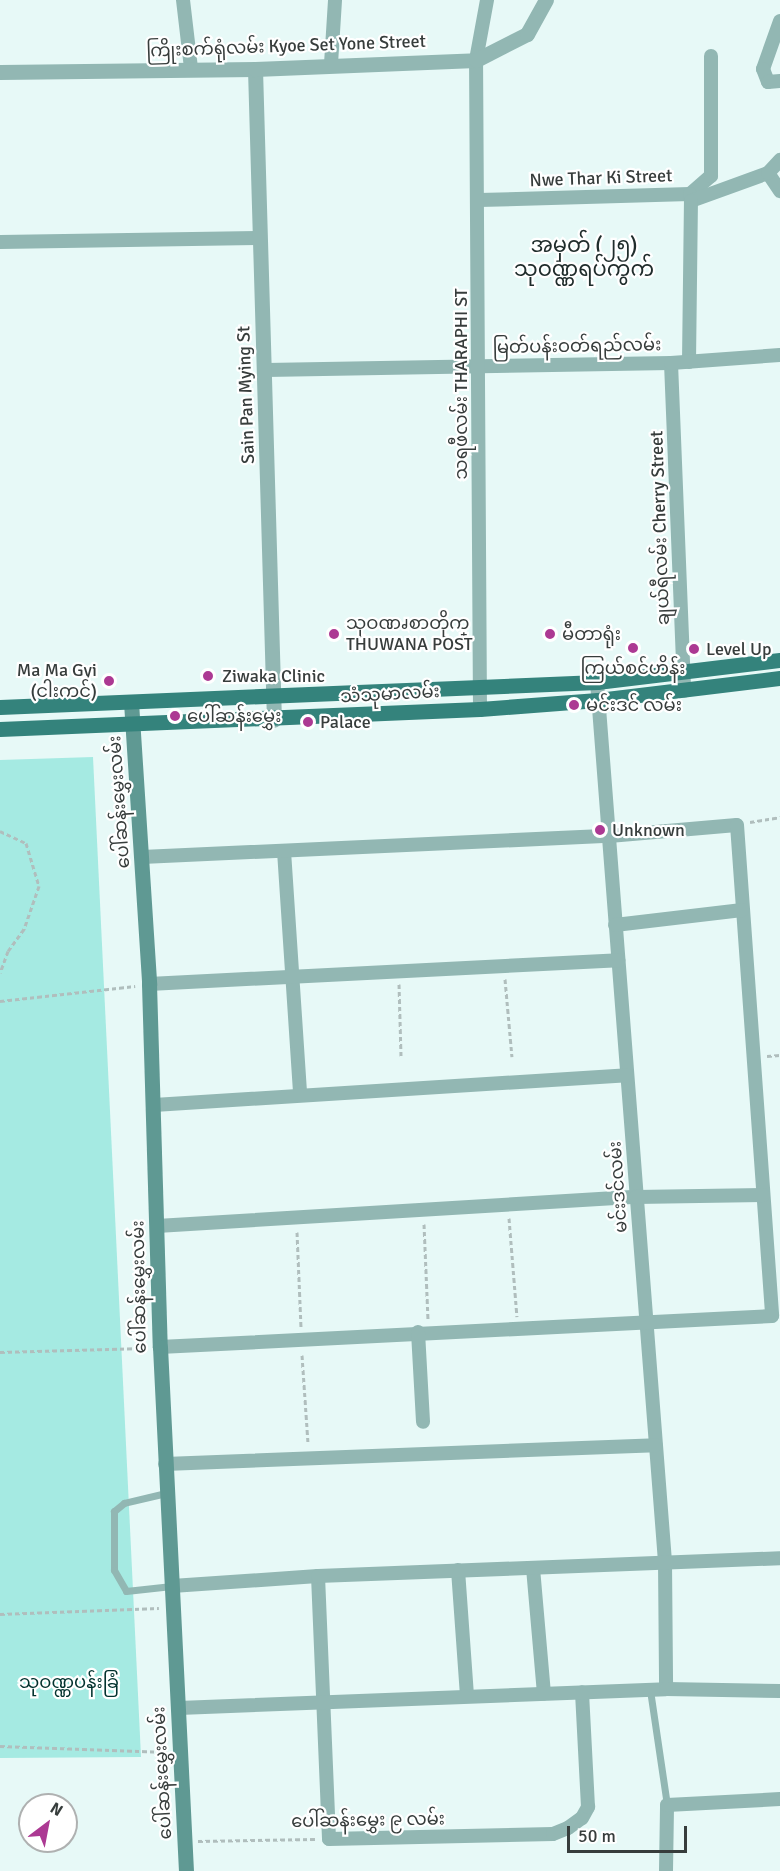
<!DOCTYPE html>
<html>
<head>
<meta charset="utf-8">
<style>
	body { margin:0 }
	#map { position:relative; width:780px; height:1871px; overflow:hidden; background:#e7f9f7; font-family:Signika,"Noto Sans Myanmar",sans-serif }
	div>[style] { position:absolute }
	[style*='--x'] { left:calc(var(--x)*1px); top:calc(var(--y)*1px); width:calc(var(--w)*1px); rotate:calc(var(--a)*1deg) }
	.green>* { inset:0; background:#a5eae2 }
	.path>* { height:3px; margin-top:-1.5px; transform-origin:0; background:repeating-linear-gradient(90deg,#b0bebd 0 4.5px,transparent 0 7.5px) }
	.service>* { height:7px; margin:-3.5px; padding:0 3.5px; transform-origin:3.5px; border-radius:3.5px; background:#92b7b3 }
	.minor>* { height:14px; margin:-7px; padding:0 7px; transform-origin:7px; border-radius:7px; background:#92b7b3 }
	.tertiary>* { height:15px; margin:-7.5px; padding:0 7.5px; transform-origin:7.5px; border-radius:7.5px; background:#92b7b3 }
	.secondary>* { height:15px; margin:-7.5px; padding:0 7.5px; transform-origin:7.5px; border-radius:7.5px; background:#5f9993 }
	.primary>* { height:15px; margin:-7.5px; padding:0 7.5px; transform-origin:7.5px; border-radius:7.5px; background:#34837c }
	.dots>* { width:16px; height:16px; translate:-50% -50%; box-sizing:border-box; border:3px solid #fff; border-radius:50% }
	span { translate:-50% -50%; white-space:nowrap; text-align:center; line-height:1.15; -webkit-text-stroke:4.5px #fff; paint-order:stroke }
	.street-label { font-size:18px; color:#373d3c }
	.poi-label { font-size:18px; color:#373d3c }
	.left { translate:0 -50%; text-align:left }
	.right { translate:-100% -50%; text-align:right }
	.park-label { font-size:18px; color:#02322e }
	.quarter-label { font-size:21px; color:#202d2c }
	.north { position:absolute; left:18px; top:1793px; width:60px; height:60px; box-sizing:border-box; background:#fff; border:2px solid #afb1b1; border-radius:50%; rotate:32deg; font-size:16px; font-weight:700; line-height:24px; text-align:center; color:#373d3c }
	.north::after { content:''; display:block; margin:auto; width:21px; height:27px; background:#ac3993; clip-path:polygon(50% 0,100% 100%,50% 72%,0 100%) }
	.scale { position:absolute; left:567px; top:1826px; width:120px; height:27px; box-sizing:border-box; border:3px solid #373d3c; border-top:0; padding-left:8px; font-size:18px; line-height:21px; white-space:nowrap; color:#373d3c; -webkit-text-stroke:4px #fff; paint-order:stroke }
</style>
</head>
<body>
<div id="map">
	<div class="green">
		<i style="clip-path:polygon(93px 757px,141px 1757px,0 1758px,0 760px)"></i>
	</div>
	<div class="path">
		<i style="--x:750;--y:822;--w:30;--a:-9"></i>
		<i style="--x:0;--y:831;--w:29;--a:25"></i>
		<i style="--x:26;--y:843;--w:45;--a:73.2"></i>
		<i style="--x:39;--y:886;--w:46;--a:109.2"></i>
		<i style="--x:24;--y:929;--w:27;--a:126"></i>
		<i style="--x:8;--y:951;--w:23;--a:110"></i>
		<i style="--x:505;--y:979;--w:78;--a:84.9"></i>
		<i style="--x:399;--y:984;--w:72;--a:88.4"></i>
		<i style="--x:0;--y:1001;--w:136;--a:-6.3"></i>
		<i style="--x:767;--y:1056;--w:13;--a:-4"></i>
		<i style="--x:509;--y:1218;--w:99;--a:85.4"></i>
		<i style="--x:424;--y:1224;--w:95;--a:87.6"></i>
		<i style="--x:297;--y:1232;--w:95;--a:87.6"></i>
		<i style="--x:0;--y:1352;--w:145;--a:-1.6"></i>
		<i style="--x:302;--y:1355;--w:89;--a:86.1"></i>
		<i style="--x:0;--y:1614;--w:159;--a:-2.2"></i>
		<i style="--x:0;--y:1746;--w:167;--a:2.1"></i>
		<i style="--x:198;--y:1841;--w:117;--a:-1"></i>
	</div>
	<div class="service">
		<i style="--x:166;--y:1493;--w:43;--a:166.6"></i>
		<i style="--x:124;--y:1503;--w:13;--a:141"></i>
		<i style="--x:114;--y:1511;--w:59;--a:90"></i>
		<i style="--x:114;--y:1570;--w:24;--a:60"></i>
		<i style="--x:126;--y:1591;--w:46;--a:-6.2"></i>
		<i style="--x:650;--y:1690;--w:116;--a:81.6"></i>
	</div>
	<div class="minor">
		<i style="--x:183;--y:0;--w:68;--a:83.3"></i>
		<i style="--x:780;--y:21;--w:51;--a:109.5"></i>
		<i style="--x:763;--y:69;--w:14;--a:69"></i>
		<i style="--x:768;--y:82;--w:12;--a:-5"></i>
		<i style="--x:331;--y:64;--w:64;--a:-86.4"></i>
		<i style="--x:768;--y:173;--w:22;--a:56"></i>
		<i style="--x:690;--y:194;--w:28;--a:-41"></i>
		<i style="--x:711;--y:176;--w:120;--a:-90"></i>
		<i style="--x:479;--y:200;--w:211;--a:-1.6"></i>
		<i style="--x:690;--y:194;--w:7;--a:82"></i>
		<i style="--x:691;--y:201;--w:82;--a:-20"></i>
		<i style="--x:768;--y:173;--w:18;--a:-47"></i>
		<i style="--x:0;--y:242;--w:260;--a:-0.9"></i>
		<i style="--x:689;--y:362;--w:161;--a:-89.3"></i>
		<i style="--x:671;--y:363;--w:328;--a:87.7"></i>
		<i style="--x:266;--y:370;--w:405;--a:-1"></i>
		<i style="--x:671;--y:363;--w:109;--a:-4.2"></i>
		<i style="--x:597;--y:682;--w:883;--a:85.58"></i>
		<i style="--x:665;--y:1562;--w:127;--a:89.5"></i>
		<i style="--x:480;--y:709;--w:649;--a:-90.35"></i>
		<i style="--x:476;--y:60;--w:61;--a:-79.6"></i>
		<i style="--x:284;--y:851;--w:244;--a:86.2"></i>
		<i style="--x:142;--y:857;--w:467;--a:-2.6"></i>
		<i style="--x:609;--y:836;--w:128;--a:-4.9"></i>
		<i style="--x:737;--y:825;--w:492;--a:85.9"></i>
		<i style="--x:772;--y:1316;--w:613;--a:177.1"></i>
		<i style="--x:615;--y:925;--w:128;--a:-6.7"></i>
		<i style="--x:149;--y:984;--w:470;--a:-2.9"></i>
		<i style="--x:154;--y:1105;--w:474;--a:-3.6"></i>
		<i style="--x:157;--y:1226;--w:480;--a:-3.5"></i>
		<i style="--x:636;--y:1197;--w:127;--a:-0.9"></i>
		<i style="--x:418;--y:1332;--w:90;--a:86.8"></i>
		<i style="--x:165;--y:1464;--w:491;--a:-2.2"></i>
		<i style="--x:533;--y:1568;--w:126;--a:85"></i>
		<i style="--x:458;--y:1570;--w:126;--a:85.9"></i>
		<i style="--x:318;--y:1576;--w:263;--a:87.6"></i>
		<i style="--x:329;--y:1839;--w:224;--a:-1.3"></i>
		<i style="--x:553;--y:1834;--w:16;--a:-22"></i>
		<i style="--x:568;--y:1828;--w:17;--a:-36"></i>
		<i style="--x:582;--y:1818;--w:13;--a:-61"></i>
		<i style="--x:588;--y:1807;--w:115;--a:-93"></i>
		<i style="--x:172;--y:1586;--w:146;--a:-3.9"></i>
		<i style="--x:318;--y:1576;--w:462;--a:-2.2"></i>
		<i style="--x:179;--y:1708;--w:487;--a:-2.2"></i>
		<i style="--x:666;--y:1689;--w:114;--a:1"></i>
		<i style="--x:666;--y:1871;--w:66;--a:-89.1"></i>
		<i style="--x:667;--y:1805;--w:113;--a:-3"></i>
	</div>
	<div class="tertiary">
		<i style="--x:255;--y:69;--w:651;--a:88.33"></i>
		<i style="--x:0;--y:72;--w:255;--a:-0.7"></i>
		<i style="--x:255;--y:69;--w:221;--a:-2.3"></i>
		<i style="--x:476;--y:60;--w:57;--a:-27"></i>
		<i style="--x:527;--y:34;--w:39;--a:-61"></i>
	</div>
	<div class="secondary">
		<i style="--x:131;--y:702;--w:283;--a:86.3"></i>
		<i style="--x:149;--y:984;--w:363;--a:88.3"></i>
		<i style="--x:160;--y:1347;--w:525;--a:87.16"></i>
	</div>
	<div class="primary">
		<i style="--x:0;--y:707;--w:598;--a:-2.4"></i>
		<i style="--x:597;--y:682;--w:184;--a:-6.9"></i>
		<i style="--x:0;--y:729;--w:480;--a:-2.4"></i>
		<i style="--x:480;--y:709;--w:118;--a:-4.4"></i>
		<i style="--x:598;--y:700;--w:183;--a:-6.9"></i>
	</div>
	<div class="dots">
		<i style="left:334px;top:634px;background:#ac3993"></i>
		<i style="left:550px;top:634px;background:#ac3993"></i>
		<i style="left:633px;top:648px;background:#ac3993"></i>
		<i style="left:694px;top:649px;background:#ac3993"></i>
		<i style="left:208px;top:676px;background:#ac3993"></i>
		<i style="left:109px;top:681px;background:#ac3993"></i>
		<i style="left:574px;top:705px;background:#ac3993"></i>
		<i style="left:175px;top:716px;background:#ac3993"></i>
		<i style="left:308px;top:722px;background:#ac3993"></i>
		<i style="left:600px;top:830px;background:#ac3993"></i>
	</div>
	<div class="street-label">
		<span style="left:286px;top:46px;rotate:-2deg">ကြိုးစက်ရုံလမ်း Kyoe Set Yone Street</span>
		<span style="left:601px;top:178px;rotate:-2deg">Nwe Thar Ki Street</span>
		<span style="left:577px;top:346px;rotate:-1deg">မြတ်ပန်းဝတ်ရည်လမ်း</span>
		<span style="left:461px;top:384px;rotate:-90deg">သရဖီလမ်း THARAPHI ST</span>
		<span style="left:246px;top:395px;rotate:-92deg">Sain Pan Mying St</span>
		<span style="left:660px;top:528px;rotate:-92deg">ချယ်ရီလမ်း Cherry Street</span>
		<span style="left:390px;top:694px;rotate:-3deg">သံသုမာလမ်း</span>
		<span style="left:119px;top:802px;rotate:-94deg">ပေါ်ဆန်းမွှေးလမ်း</span>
		<span style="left:618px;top:1187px;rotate:-94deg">မင်းဒင်လမ်း</span>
		<span style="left:139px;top:1287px;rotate:-91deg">ပေါ်ဆန်းမွှေးလမ်း</span>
		<span style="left:162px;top:1773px;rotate:-93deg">ပေါ်ဆန်းမွှေးလမ်း</span>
		<span style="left:368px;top:1820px;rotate:-1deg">ပေါ်ဆန်းမွှေး ၉ လမ်း</span>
	</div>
	<div class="poi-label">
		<span class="left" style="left:346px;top:634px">သုဝဏၧစာတိုက္<br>THUWANA POST</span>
		<span class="left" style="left:562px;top:634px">မီတာရုံး</span>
		<span class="left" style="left:706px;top:649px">Level Up</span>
		<span style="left:633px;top:668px">ကြယ်စင်ဟိန်း</span>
		<span class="right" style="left:97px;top:681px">Ma Ma Gyi<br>(ငါးကင်)</span>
		<span class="left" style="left:222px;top:676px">Ziwaka Clinic</span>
		<span class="left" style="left:586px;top:705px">မင်းဒင် လမ်း</span>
		<span class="left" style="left:187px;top:716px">ပေါ်ဆန်းမွှေး</span>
		<span class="left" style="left:320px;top:722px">Palace</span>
		<span class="left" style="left:612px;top:830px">Unknown</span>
	</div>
	<div class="park-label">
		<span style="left:69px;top:1682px">သုဝဏ္ဏပန်းခြံ</span>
	</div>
	<div class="quarter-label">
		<span style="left:584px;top:257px">အမှတ် (၂၅)<br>သုဝဏ္ဏရပ်ကွက်</span>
	</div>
	<div class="north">N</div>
	<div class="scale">50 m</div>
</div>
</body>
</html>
